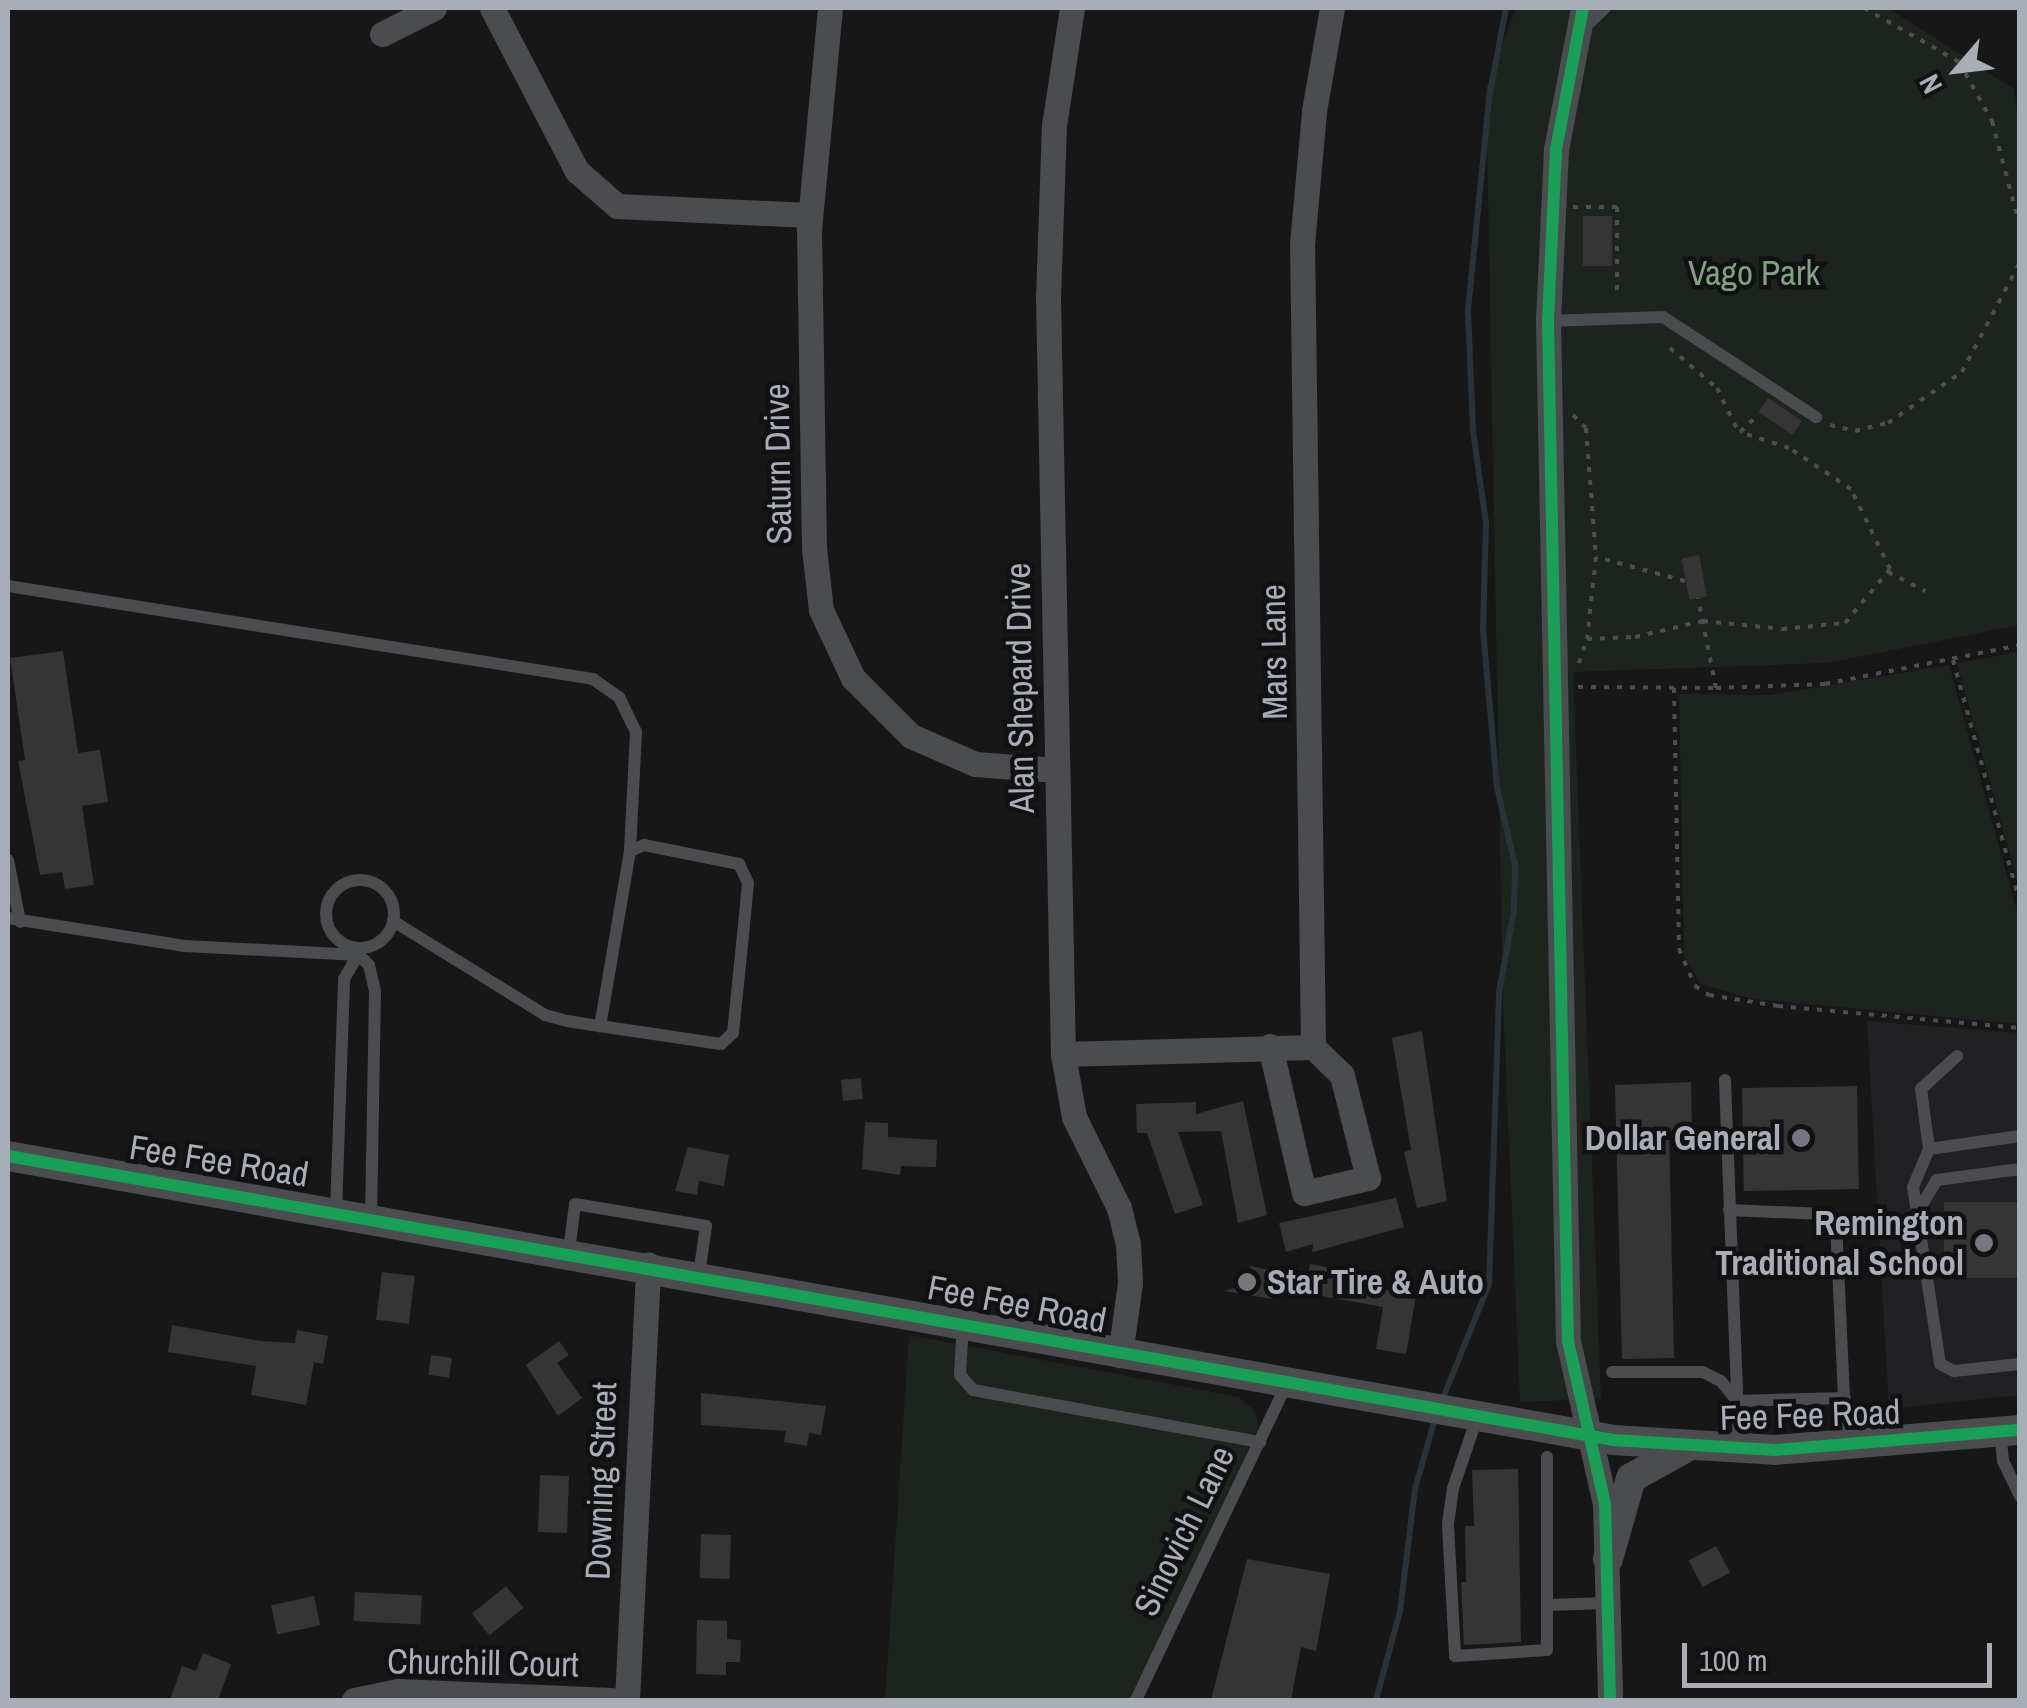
<!DOCTYPE html>
<html>
<head>
<meta charset="utf-8">
<style>
	body { margin:0 }
	#map { position:relative; width:2027px; height:1708px; overflow:hidden; background:#171717; font-family:"Archivo Narrow",sans-serif }
	div>[style] { position:absolute }
	[style*='--x'] { left:calc(var(--x)*1px); top:calc(var(--y)*1px); width:calc(var(--w)*1px); rotate:calc(var(--a)*1deg) }
	.built>* { inset:0; background:#212123 }
	.green>* { inset:0; background:#1d241e }
	.stream>* { height:6px; margin:-3px; padding:0 3px; transform-origin:3px; border-radius:3px; background:#2a3239 }
	.building>* { inset:0; background:#353536; transform-origin:0 0 }
	.path>* { height:4px; margin-top:-2px; transform-origin:0; background:repeating-linear-gradient(90deg,#4d4e52 0 5px,transparent 0 13px) }
	.service>* { height:12px; margin:-6px; padding:0 6px; transform-origin:6px; border-radius:6px; background:#4b4c50 }
	.service>.ring { margin:-6px; padding:0; box-sizing:content-box; background:none; border:12px solid #4b4c50; border-radius:50% }
	.minor>* { height:25px; margin:-12.5px; padding:0 12.5px; transform-origin:12.5px; border-radius:12.5px; background:#4b4c50 }
	.tertiary>* { height:30px; margin:-15px; padding:0 15px; transform-origin:15px; border-radius:15px; background:#4b4c50 }
	.cycleway>* { height:12px; margin:-6px; padding:0 6px; transform-origin:6px; border-radius:6px; background:#1a9f57 }
	.dots>* { width:28px; height:28px; translate:-50% -50%; box-sizing:border-box; border:5px solid #111113; border-radius:50% }
	span { translate:-50% -50%; white-space:nowrap; text-align:center; line-height:1.15; -webkit-text-stroke:9px #111113; paint-order:stroke }
	.park-label { font-size:35px; color:#7fa381 }
	.street-label { font-size:35px; color:#a8adb8 }
	.poi-label { font-size:35px; color:#a8adb8; font-weight:700 }
	.right { translate:-100% -50%; text-align:right }
	.left { translate:0 -50%; text-align:left }
	.frame { position:absolute; inset:0; border:10px solid #a8adb8; pointer-events:none }
	.north { position:absolute; left:1907px; top:20px; width:100px; height:100px; -webkit-text-stroke:8px #111113; paint-order:stroke; rotate:242deg; font-size:28px; font-weight:700; line-height:40px; text-align:center; color:#a8adb8 }
	.north::after { content:''; display:block; margin:auto; width:35px; height:45px; background:#a8adb8; clip-path:polygon(50% 0,100% 100%,50% 72%,0 100%) }
	.scale { position:absolute; left:1682px; top:1643px; width:310px; height:45px; box-sizing:border-box; border:5px solid #a8adb8; border-top:0; padding-left:12px; font-size:30px; line-height:35px; white-space:nowrap; color:#a8adb8; -webkit-text-stroke:8px #111113; paint-order:stroke }
</style>
</head>
<body>
<div id="map">
	<div class="built">
		<i style="clip-path:polygon(1867px 1021px,2019px 1033px,2019px 1395px,1889px 1409px)"></i>
	</div>
	<div class="green">
		<i style="clip-path:polygon(1516px 8px,1888px 8px,2014px 89px,2019px 124px,2019px 625px,1827px 663px,1573px 672px,1601px 1399px,1520px 1402px,1503px 1002px,1486px 88px)"></i>
		<i style="clip-path:polygon(2019px 652px,2020px 652px,2019px 887px,1957px 663px)"></i>
		<i style="clip-path:polygon(1949px 665px,2019px 919px,2019px 1024px,1754px 999px,1700px 984px,1684px 955px,1679px 694px,1771px 695px)"></i>
		<i style="clip-path:polygon(909px 1335px,1239px 1397px,1255px 1411px,1259px 1427px,1131px 1700px,885px 1700px)"></i>
	</div>
	<div class="stream">
		<i style="--x:1441;--y:1403;--w:128;--a:-68"></i>
		<i style="--x:1489;--y:1284;--w:292;--a:-88"></i>
		<i style="--x:1499;--y:992;--w:83;--a:-79.6"></i>
		<i style="--x:1514;--y:910;--w:45;--a:-88.7"></i>
		<i style="--x:1515;--y:865;--w:80;--a:-103"></i>
		<i style="--x:1497;--y:787;--w:158;--a:-95.1"></i>
		<i style="--x:1483;--y:630;--w:107;--a:-88.4"></i>
		<i style="--x:1486;--y:523;--w:94;--a:-98"></i>
		<i style="--x:1473;--y:430;--w:120;--a:-92.4"></i>
		<i style="--x:1468;--y:310;--w:213;--a:-84.3"></i>
		<i style="--x:1489;--y:98;--w:92;--a:-79.3"></i>
		<i style="--x:1376;--y:1700;--w:92;--a:-74.9"></i>
		<i style="--x:1400;--y:1611;--w:123;--a:-83"></i>
		<i style="--x:1415;--y:1489;--w:73;--a:-74.1"></i>
	</div>
	<div class="building">
		<i style="left:1583px;top:216px;width:29px;height:50px"></i>
		<i style="left:1768px;top:398px;width:41px;height:17px;rotate:34deg"></i>
		<i style="left:1699px;top:555px;width:42px;height:18px;rotate:79deg"></i>
		<i style="clip-path:polygon(63px 651px,78px 753px,100px 750px,108px 802px,82px 806px,94px 885px,65px 889px,62px 872px,40px 875px,18px 761px,25px 760px,10px 658px)"></i>
		<i style="clip-path:polygon(1422px 1031px,1447px 1201px,1417px 1208px,1404px 1152px,1411px 1150px,1392px 1038px)"></i>
		<i style="left:861px;top:1078px;width:21px;height:20px;rotate:85deg"></i>
		<i style="clip-path:polygon(1691px 1082px,1692px 1130px,1669px 1131px,1674px 1358px,1622px 1359px,1615px 1085px)"></i>
		<i style="left:1857px;top:1086px;width:103px;height:115px;rotate:89deg"></i>
		<i style="clip-path:polygon(1243px 1101px,1267px 1215px,1238px 1223px,1221px 1131px,1178px 1132px,1203px 1205px,1175px 1214px,1147px 1133px,1137px 1133px,1136px 1104px,1196px 1102px,1196px 1114px)"></i>
		<i style="clip-path:polygon(865px 1122px,888px 1123px,888px 1137px,937px 1140px,936px 1167px,901px 1166px,900px 1175px,862px 1169px)"></i>
		<i style="clip-path:polygon(688px 1147px,729px 1155px,724px 1186px,699px 1181px,697px 1195px,675px 1191px)"></i>
		<i style="clip-path:polygon(1396px 1198px,1404px 1227px,1312px 1252px,1313px 1244px,1286px 1252px,1279px 1223px)"></i>
		<i style="left:2020px;top:1202px;width:76px;height:76px;rotate:90deg"></i>
		<i style="clip-path:polygon(1310px 1264px,1369px 1275px,1367px 1287px,1416px 1295px,1406px 1354px,1376px 1349px,1383px 1307px,1305px 1293px)"></i>
		<i style="clip-path:polygon(1250px 1266px,1276px 1271px,1271px 1299px,1224px 1291px,1254px 1282px)"></i>
		<i style="left:382px;top:1272px;width:33px;height:48px;rotate:7deg"></i>
		<i style="clip-path:polygon(172px 1325px,260px 1341px,295px 1343px,297px 1330px,328px 1336px,323px 1364px,314px 1362px,306px 1405px,251px 1395px,256px 1366px,168px 1352px)"></i>
		<i style="clip-path:polygon(559px 1341px,569px 1355px,557px 1363px,582px 1398px,558px 1416px,526px 1365px)"></i>
		<i style="left:431px;top:1355px;width:21px;height:20px;rotate:8deg"></i>
		<i style="clip-path:polygon(701px 1393px,826px 1406px,821px 1435px,809px 1433px,807px 1446px,784px 1442px,786px 1431px,701px 1425px)"></i>
		<i style="clip-path:polygon(1518px 1469px,1521px 1642px,1464px 1645px,1461px 1582px,1466px 1582px,1465px 1526px,1474px 1526px,1472px 1470px)"></i>
		<i style="left:540px;top:1475px;width:29px;height:57px;rotate:2deg"></i>
		<i style="left:701px;top:1534px;width:30px;height:44px;rotate:2deg"></i>
		<i style="left:1716px;top:1546px;width:30px;height:31px;rotate:62deg"></i>
		<i style="clip-path:polygon(1247px 1559px,1330px 1574px,1316px 1651px,1301px 1647px,1291px 1700px,1211px 1700px)"></i>
		<i style="left:506px;top:1586px;width:28px;height:44px;rotate:51deg"></i>
		<i style="left:355px;top:1592px;width:67px;height:29px;rotate:3deg"></i>
		<i style="left:314px;top:1596px;width:30px;height:44px;rotate:78deg"></i>
		<i style="clip-path:polygon(697px 1620px,727px 1621px,727px 1639px,741px 1640px,740px 1662px,726px 1662px,726px 1675px,696px 1674px)"></i>
		<i style="clip-path:polygon(203px 1653px,231px 1664px,218px 1700px,170px 1700px,182px 1666px,196px 1671px)"></i>
	</div>
	<div class="path">
		<i style="--x:1864;--y:8;--w:109;--a:29.6"></i>
		<i style="--x:1959;--y:62;--w:68;--a:60.8"></i>
		<i style="--x:1992;--y:121;--w:110;--a:75.2"></i>
		<i style="--x:1573;--y:207;--w:44;--a:0"></i>
		<i style="--x:1617;--y:207;--w:85;--a:90"></i>
		<i style="--x:1670;--y:348;--w:62;--a:40.4"></i>
		<i style="--x:1717;--y:388;--w:48;--a:64"></i>
		<i style="--x:1573;--y:415;--w:18;--a:45"></i>
		<i style="--x:1586;--y:428;--w:129;--a:85.6"></i>
		<i style="--x:1830;--y:425;--w:26;--a:13"></i>
		<i style="--x:1855;--y:431;--w:34;--a:-14"></i>
		<i style="--x:1888;--y:423;--w:90;--a:-34.6"></i>
		<i style="--x:1962;--y:372;--w:124;--a:-62.2"></i>
		<i style="--x:1888;--y:572;--w:42;--a:27.2"></i>
		<i style="--x:1685;--y:581;--w:92;--a:-164.9"></i>
		<i style="--x:1596;--y:557;--w:82;--a:96.3"></i>
		<i style="--x:1587;--y:639;--w:48;--a:-2.4"></i>
		<i style="--x:1635;--y:637;--w:70;--a:-13.2"></i>
		<i style="--x:1703;--y:621;--w:79;--a:5.8"></i>
		<i style="--x:1782;--y:629;--w:63;--a:-5.4"></i>
		<i style="--x:1845;--y:623;--w:70;--a:-50.2"></i>
		<i style="--x:1890;--y:569;--w:89;--a:-116"></i>
		<i style="--x:1851;--y:489;--w:74;--a:-146.5"></i>
		<i style="--x:1789;--y:448;--w:52;--a:-161.9"></i>
		<i style="--x:1740;--y:432;--w:23;--a:-43"></i>
		<i style="--x:1953;--y:660;--w:253;--a:74.6"></i>
		<i style="--x:1579;--y:663;--w:25;--a:-72"></i>
		<i style="--x:1578;--y:687;--w:138;--a:0.4"></i>
		<i style="--x:1716;--y:688;--w:92;--a:-101.3"></i>
		<i style="--x:1674;--y:688;--w:261;--a:88.9"></i>
		<i style="--x:1679;--y:949;--w:40;--a:66.6"></i>
		<i style="--x:1695;--y:986;--w:17;--a:33"></i>
		<i style="--x:1709;--y:995;--w:70;--a:9.1"></i>
		<i style="--x:1778;--y:1006;--w:243;--a:5.2"></i>
		<i style="--x:1716;--y:688;--w:109;--a:-2.1"></i>
		<i style="--x:1825;--y:684;--w:199;--a:-11.3"></i>
	</div>
	<div class="service">
		<i style="--x:1583;--y:29;--w:30;--a:-44"></i>
		<i style="--x:1548;--y:321;--w:115;--a:-2"></i>
		<i style="--x:1663;--y:317;--w:183;--a:33.2"></i>
		<i style="--x:8;--y:586;--w:592;--a:9.03"></i>
		<i style="--x:593;--y:679;--w:32;--a:35"></i>
		<i style="--x:619;--y:697;--w:39;--a:64"></i>
		<i style="--x:636;--y:732;--w:119;--a:92.9"></i>
		<i style="--x:8;--y:860;--w:63;--a:79"></i>
		<i class="ring" style="left:326px;top:880px;width:56px;height:56px"></i>
		<i style="--x:8;--y:918;--w:179;--a:9"></i>
		<i style="--x:185;--y:946;--w:174;--a:3"></i>
		<i style="--x:359;--y:955;--w:14;--a:45"></i>
		<i style="--x:369;--y:965;--w:27;--a:77"></i>
		<i style="--x:375;--y:991;--w:226;--a:91"></i>
		<i style="--x:393;--y:921;--w:179;--a:31.7"></i>
		<i style="--x:545;--y:1015;--w:23;--a:15"></i>
		<i style="--x:567;--y:1021;--w:33;--a:9"></i>
		<i style="--x:600;--y:1026;--w:122;--a:8.5"></i>
		<i style="--x:721;--y:1044;--w:16;--a:-43"></i>
		<i style="--x:733;--y:1033;--w:109;--a:-84.2"></i>
		<i style="--x:744;--y:925;--w:42;--a:-84.6"></i>
		<i style="--x:748;--y:883;--w:21;--a:-115"></i>
		<i style="--x:739;--y:864;--w:97;--a:-168.7"></i>
		<i style="--x:644;--y:845;--w:15;--a:157"></i>
		<i style="--x:630;--y:851;--w:178;--a:99.7"></i>
		<i style="--x:1725;--y:1080;--w:367;--a:87.8"></i>
		<i style="--x:2020;--y:1136;--w:92;--a:171.9"></i>
		<i style="--x:1929;--y:1149;--w:41;--a:112.8"></i>
		<i style="--x:1913;--y:1187;--w:179;--a:81.3"></i>
		<i style="--x:1940;--y:1364;--w:16;--a:27"></i>
		<i style="--x:1954;--y:1371;--w:66;--a:-6.1"></i>
		<i style="--x:1929;--y:1149;--w:61;--a:-97.6"></i>
		<i style="--x:1921;--y:1089;--w:49;--a:-42.5"></i>
		<i style="--x:1920;--y:1208;--w:33;--a:-59"></i>
		<i style="--x:1937;--y:1180;--w:84;--a:-7.5"></i>
		<i style="--x:1729;--y:1210;--w:95;--a:2.4"></i>
		<i style="--x:1824;--y:1214;--w:14;--a:34"></i>
		<i style="--x:1836;--y:1222;--w:224;--a:87.4"></i>
		<i style="--x:336;--y:1211;--w:232;--a:-88"></i>
		<i style="--x:344;--y:979;--w:30;--a:-60"></i>
		<i style="--x:569;--y:1251;--w:47;--a:-82.7"></i>
		<i style="--x:575;--y:1204;--w:133;--a:9.5"></i>
		<i style="--x:706;--y:1226;--w:49;--a:98.3"></i>
		<i style="--x:963;--y:1324;--w:51;--a:93.4"></i>
		<i style="--x:960;--y:1375;--w:20;--a:49"></i>
		<i style="--x:973;--y:1390;--w:292;--a:10.3"></i>
		<i style="--x:1612;--y:1372;--w:91;--a:0"></i>
		<i style="--x:1703;--y:1372;--w:20;--a:27"></i>
		<i style="--x:1721;--y:1381;--w:26;--a:51"></i>
		<i style="--x:1737;--y:1401;--w:108;--a:-1.6"></i>
		<i style="--x:1477;--y:1418;--w:74;--a:108.9"></i>
		<i style="--x:1453;--y:1488;--w:37;--a:98"></i>
		<i style="--x:1448;--y:1525;--w:131;--a:86.9"></i>
		<i style="--x:1455;--y:1656;--w:92;--a:-3.7"></i>
		<i style="--x:1547;--y:1650;--w:193;--a:-90"></i>
		<i style="--x:2000;--y:1432;--w:29;--a:84"></i>
		<i style="--x:2003;--y:1461;--w:39;--a:64"></i>
		<i style="--x:1548;--y:1605;--w:60;--a:-1.9"></i>
		<i style="--x:1136;--y:1700;--w:348;--a:-64.5"></i>
	</div>
	<div class="minor">
		<i style="--x:492;--y:8;--w:184;--a:62.5"></i>
		<i style="--x:577;--y:171;--w:53;--a:41.2"></i>
		<i style="--x:617;--y:206;--w:193;--a:2.7"></i>
		<i style="--x:830;--y:8;--w:223;--a:95.4"></i>
		<i style="--x:809;--y:230;--w:318;--a:89.1"></i>
		<i style="--x:814;--y:548;--w:62;--a:83.6"></i>
		<i style="--x:821;--y:610;--w:75;--a:64.8"></i>
		<i style="--x:853;--y:678;--w:82;--a:45"></i>
		<i style="--x:911;--y:736;--w:70;--a:23.6"></i>
		<i style="--x:975;--y:764;--w:82;--a:4.2"></i>
		<i style="--x:1072;--y:8;--w:118;--a:98.7"></i>
		<i style="--x:1054;--y:125;--w:171;--a:92"></i>
		<i style="--x:1048;--y:296;--w:758;--a:88.87"></i>
		<i style="--x:1063;--y:1054;--w:64;--a:80.1"></i>
		<i style="--x:1074;--y:1117;--w:102;--a:63.7"></i>
		<i style="--x:1119;--y:1208;--w:36;--a:76"></i>
		<i style="--x:1128;--y:1243;--w:40;--a:87.1"></i>
		<i style="--x:1130;--y:1283;--w:73;--a:97.9"></i>
		<i style="--x:1583;--y:8;--w:145;--a:100.8"></i>
		<i style="--x:1556;--y:150;--w:171;--a:92.7"></i>
		<i style="--x:1548;--y:321;--w:1020;--a:88.88"></i>
		<i style="--x:1568;--y:1341;--w:167;--a:77.2"></i>
		<i style="--x:1605;--y:1504;--w:196;--a:88.5"></i>
		<i style="--x:382;--y:34;--w:58;--a:-26.6"></i>
		<i style="--x:1270;--y:1046;--w:151;--a:77"></i>
		<i style="--x:1304;--y:1193;--w:66;--a:-13.2"></i>
		<i style="--x:1368;--y:1178;--w:106;--a:-104.2"></i>
		<i style="--x:1342;--y:1075;--w:40;--a:-136"></i>
		<i style="--x:1063;--y:1054;--w:250;--a:-1.6"></i>
		<i style="--x:1313;--y:1047;--w:803;--a:-90.78"></i>
		<i style="--x:1302;--y:244;--w:134;--a:-84.8"></i>
		<i style="--x:1314;--y:111;--w:105;--a:-80.1"></i>
		<i style="--x:354;--y:1700;--w:45;--a:-11.6"></i>
		<i style="--x:398;--y:1691;--w:213;--a:2.4"></i>
		<i style="--x:627;--y:1700;--w:436;--a:-87.2"></i>
	</div>
	<div class="tertiary">
		<i style="--x:8;--y:1156;--w:1630;--a:10.03"></i>
		<i style="--x:1613;--y:1440;--w:162;--a:3.5"></i>
		<i style="--x:1775;--y:1450;--w:246;--a:-4.7"></i>
		<i style="--x:1608;--y:1559;--w:84;--a:-74.1"></i>
		<i style="--x:1631;--y:1478;--w:62;--a:-29.1"></i>
	</div>
	<div class="cycleway">
		<i style="--x:1583;--y:8;--w:145;--a:100.8"></i>
		<i style="--x:1556;--y:150;--w:171;--a:92.7"></i>
		<i style="--x:1548;--y:321;--w:1020;--a:88.88"></i>
		<i style="--x:1568;--y:1341;--w:167;--a:77.2"></i>
		<i style="--x:1605;--y:1504;--w:196;--a:88.5"></i>
		<i style="--x:8;--y:1156;--w:1630;--a:10.03"></i>
		<i style="--x:1613;--y:1440;--w:162;--a:3.5"></i>
		<i style="--x:1775;--y:1450;--w:246;--a:-4.7"></i>
	</div>
	<div class="dots">
		<i style="left:1801px;top:1138px;background:#757880"></i>
		<i style="left:1984px;top:1243px;background:#757880"></i>
		<i style="left:1247px;top:1282px;background:#757880"></i>
	</div>
	<div class="park-label">
		<span style="left:1754px;top:273px">Vago Park</span>
	</div>
	<div class="street-label">
		<span style="left:778px;top:464px;rotate:-91deg">Saturn Drive</span>
		<span style="left:1274px;top:652px;rotate:-91deg">Mars Lane</span>
		<span style="left:1020px;top:688px;rotate:-91deg">Alan Shepard Drive</span>
		<span style="left:219px;top:1161px;rotate:9deg">Fee Fee Road</span>
		<span style="left:1017px;top:1304px;rotate:11deg">Fee Fee Road</span>
		<span style="left:1810px;top:1415px;rotate:-2deg">Fee Fee Road</span>
		<span style="left:601px;top:1481px;rotate:-88deg">Downing Street</span>
		<span style="left:1184px;top:1531px;rotate:-64deg">Sinovich Lane</span>
		<span style="left:483px;top:1663px;rotate:1deg">Churchill Court</span>
	</div>
	<div class="poi-label">
		<span class="right" style="left:1781px;top:1138px">Dollar General</span>
		<span class="right" style="left:1964px;top:1243px">Remington<br>Traditional School</span>
		<span class="left" style="left:1267px;top:1282px">Star Tire &amp; Auto</span>
	</div>
	<div class="frame"></div>
	<div class="north">N</div>
	<div class="scale">100 m</div>
</div>
</body>
</html>
